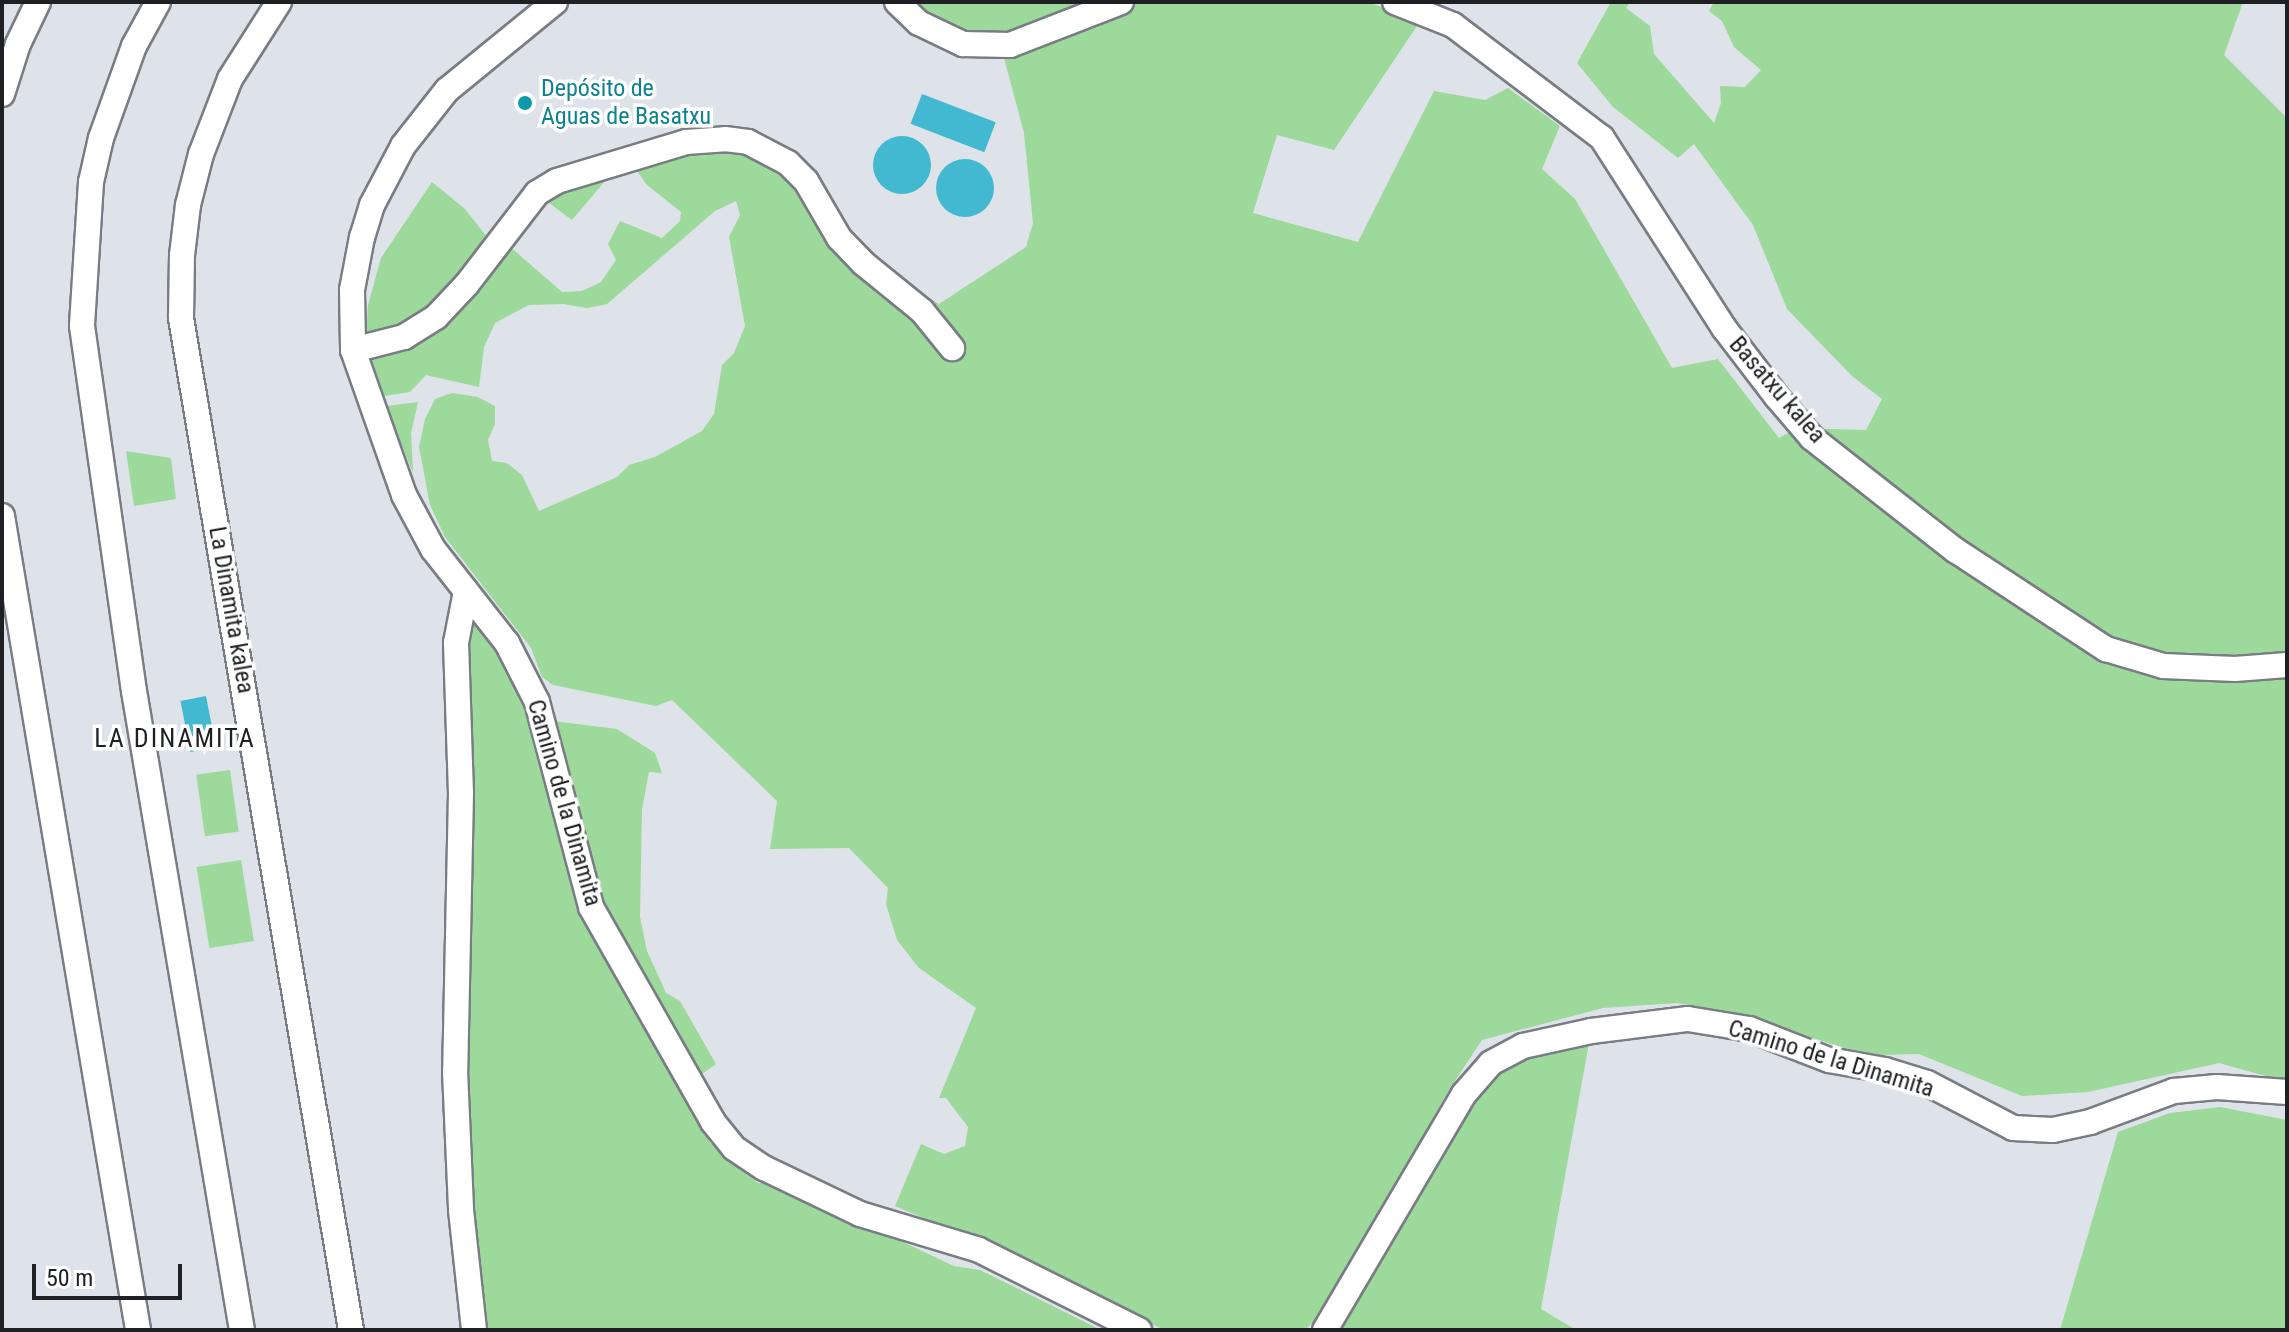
<!DOCTYPE html>
<html>
<head>
<meta charset="utf-8">
<style>
	body { margin:0 }
	#map { position:relative; width:2289px; height:1332px; overflow:hidden; background:#dee2e9; font-family:"Roboto Condensed",sans-serif }
	div>[style] { position:absolute }
	[style*='--x'] { left:calc(var(--x)*1px); top:calc(var(--y)*1px); width:calc(var(--w)*1px); rotate:calc(var(--a)*1deg) }
	.green>* { inset:0; background:#9cd99b; transform-origin:0 0 }
	.water>* { inset:0; background:#42b9d0; transform-origin:0 0 }
	.round { border-radius:50% }
	.roads { filter:drop-shadow(2px 0 #797d83) drop-shadow(-2px 0 #797d83) drop-shadow(0 2px #797d83) drop-shadow(0 -2px #797d83) }
	.minor>* { height:24px; margin:-12px; padding:0 12px; transform-origin:12px; border-radius:12px; background:#fff }
	.dots>* { width:22px; height:22px; translate:-50% -50%; box-sizing:border-box; border:4px solid #fff; border-radius:50% }
	span { translate:-50% -50%; white-space:nowrap; text-align:center; line-height:1.15; -webkit-text-stroke:7px #fff; paint-order:stroke }
	.culture-label { font-size:24px; color:#0d838f }
	.left { translate:0 -50%; text-align:left }
	.street-label { font-size:24px; color:#1f2023 }
	.neighbourhood-label { font-size:26px; color:#1f2023; letter-spacing:2px }
	.frame { position:absolute; inset:0; border:4px solid #1f2023; pointer-events:none }
	.scale { position:absolute; left:32px; top:1264px; width:150px; height:36px; box-sizing:border-box; border:4px solid #1f2023; border-top:0; padding-left:10px; font-size:24px; line-height:28px; white-space:nowrap; color:#1f2023; -webkit-text-stroke:6px #fff; paint-order:stroke }
</style>
</head>
<body>
<div id="map">
	<div class="green">
		<i style="clip-path:polygon(913px 2px,1097px 2px,1015px 33px,992px 36px,965px 32px,933px 20px)"></i>
		<i style="clip-path:polygon(1140px 2px,1369px 2px,1419px 23px,1334px 150px,1277px 135px,1253px 213px,1358px 242px,1434px 91px,1485px 100px,1508px 88px,1560px 126px,1542px 169px,1575px 199px,1672px 368px,1718px 359px,1779px 438px,1797px 428px,1866px 430px,1882px 399px,1852px 376px,1787px 309px,1753px 225px,1694px 144px,1678px 158px,1613px 107px,1577px 63px,1611px 2px,1630px 2px,1626px 8px,1650px 26px,1654px 54px,1714px 123px,1721px 103px,1720px 86px,1745px 87px,1761px 70px,1734px 47px,1722px 21px,1709px 11px,1714px 2px,2243px 2px,2224px 55px,2287px 118px,2287px 1082px,2219px 1063px,2088px 1092px,2022px 1096px,1919px 1054px,1880px 1055px,1844px 1048px,1730px 1012px,1677px 1003px,1603px 1008px,1482px 1040px,1447px 1093px,1324px 1311px,1305px 1330px,1164px 1330px,1030px 1263px,895px 1206px,921px 1144px,944px 1154px,965px 1146px,968px 1127px,946px 1098px,939px 1098px,976px 1008px,919px 968px,897px 940px,886px 904px,888px 888px,849px 848px,770px 849px,777px 801px,672px 700px,656px 706px,553px 685px,542px 677px,531px 648px,445px 537px,430px 505px,419px 447px,425px 419px,435px 399px,452px 393px,478px 397px,495px 406px,495px 424px,488px 440px,492px 461px,507px 463px,522px 475px,539px 511px,617px 477px,629px 465px,655px 457px,702px 431px,714px 414px,722px 365px,734px 353px,745px 326px,729px 237px,740px 215px,736px 201px,715px 211px,607px 304px,587px 308px,563px 304px,529px 305px,495px 323px,484px 347px,479px 387px,426px 375px,410px 392px,384px 396px,370px 355px,508px 245px,562px 292px,582px 291px,601px 282px,616px 260px,608px 244px,620px 221px,662px 238px,680px 221px,681px 212px,647px 185px,637px 171px,610px 175px,572px 220px,545px 200px,560px 185px,681px 148px,756px 139px,884px 272px,939px 304px,1026px 247px,1033px 223px,1024px 133px,1003px 54px)"></i>
		<i style="clip-path:polygon(432px 182px,465px 209px,487px 237px,456px 283px,430px 309px,399px 330px,366px 340px,368px 305px,381px 258px)"></i>
		<i style="clip-path:polygon(418px 402px,411px 433px,413px 473px,386px 406px)"></i>
		<i style="clip-path:polygon(126px 451px,171px 458px,176px 499px,134px 506px)"></i>
		<i style="clip-path:polygon(468px 610px,493px 639px,530px 723px,576px 899px,593px 938px,614px 956px,710px 1143px,758px 1183px,775px 1182px,954px 1266px,980px 1270px,1101px 1330px,481px 1330px,465px 1196px)"></i>
		<i style="clip-path:polygon(553px 721px,617px 729px,655px 753px,662px 773px,649px 772px,642px 809px,640px 917px,647px 951px,666px 993px,680px 1001px,716px 1064px,702px 1074px,598px 892px)"></i>
		<i style="left:230px;top:770px;width:62px;height:34px;rotate:82deg"></i>
		<i style="left:241px;top:860px;width:82px;height:45px;rotate:81deg"></i>
		<i style="clip-path:polygon(1589px 1043px,1541px 1309px,1576px 1330px,1333px 1330px,1478px 1093px,1504px 1071px,1536px 1054px)"></i>
		<i style="clip-path:polygon(2220px 1107px,2287px 1120px,2287px 1330px,2060px 1330px,2118px 1132px,2170px 1113px)"></i>
	</div>
	<div class="water">
		<i style="left:922px;top:94px;width:79px;height:32px;rotate:21deg"></i>
		<i class="round" style="left:873px;top:136px;width:58px;height:58px"></i>
		<i class="round" style="left:936px;top:159px;width:58px;height:58px"></i>
		<i style="left:206px;top:696px;width:52px;height:26px;rotate:79deg"></i>
	</div>
	<div class="roads">
		<div class="minor">
			<i style="--x:158;--y:2;--w:50;--a:118.6"></i>
			<i style="--x:134;--y:46;--w:98;--a:109.7"></i>
			<i style="--x:101;--y:138;--w:45;--a:102.8"></i>
			<i style="--x:91;--y:182;--w:144;--a:93.6"></i>
			<i style="--x:82;--y:326;--w:369;--a:81.9"></i>
			<i style="--x:134;--y:691;--w:648;--a:80.41"></i>
			<i style="--x:279;--y:2;--w:91;--a:122.5"></i>
			<i style="--x:230;--y:79;--w:80;--a:111.1"></i>
			<i style="--x:201;--y:154;--w:53;--a:104.3"></i>
			<i style="--x:188;--y:205;--w:50;--a:96.8"></i>
			<i style="--x:182;--y:255;--w:63;--a:90.9"></i>
			<i style="--x:181;--y:318;--w:1026;--a:80.46"></i>
			<i style="--x:555;--y:2;--w:139;--a:140.8"></i>
			<i style="--x:447;--y:90;--w:71;--a:128.2"></i>
			<i style="--x:403;--y:146;--w:67;--a:117.7"></i>
			<i style="--x:372;--y:205;--w:34;--a:107"></i>
			<i style="--x:362;--y:237;--w:54;--a:100.7"></i>
			<i style="--x:352;--y:290;--w:60;--a:89"></i>
			<i style="--x:353;--y:350;--w:154;--a:70.6"></i>
			<i style="--x:404;--y:495;--w:61;--a:61.8"></i>
			<i style="--x:433;--y:549;--w:120;--a:51.8"></i>
			<i style="--x:507;--y:643;--w:66;--a:63"></i>
			<i style="--x:537;--y:702;--w:212;--a:75.2"></i>
			<i style="--x:591;--y:907;--w:247;--a:60.4"></i>
			<i style="--x:713;--y:1122;--w:33;--a:51"></i>
			<i style="--x:734;--y:1148;--w:36;--a:34"></i>
			<i style="--x:764;--y:1168;--w:106;--a:25.6"></i>
			<i style="--x:860;--y:1214;--w:124;--a:16.8"></i>
			<i style="--x:979;--y:1250;--w:179;--a:26.6"></i>
			<i style="--x:897;--y:2;--w:30;--a:44"></i>
			<i style="--x:919;--y:23;--w:49;--a:25.5"></i>
			<i style="--x:963;--y:44;--w:47;--a:1.2"></i>
			<i style="--x:1010;--y:45;--w:119;--a:-21.2"></i>
			<i style="--x:1395;--y:2;--w:62;--a:21.6"></i>
			<i style="--x:1453;--y:25;--w:187;--a:37.2"></i>
			<i style="--x:1602;--y:138;--w:226;--a:57.3"></i>
			<i style="--x:1724;--y:328;--w:86;--a:52.6"></i>
			<i style="--x:1776;--y:396;--w:55;--a:49.4"></i>
			<i style="--x:1812;--y:438;--w:182;--a:38.1"></i>
			<i style="--x:1955;--y:550;--w:181;--a:33.3"></i>
			<i style="--x:2106;--y:649;--w:59;--a:16.6"></i>
			<i style="--x:2163;--y:666;--w:72;--a:2.4"></i>
			<i style="--x:2235;--y:669;--w:52;--a:-4.4"></i>
			<i style="--x:2;--y:94;--w:52;--a:-72.3"></i>
			<i style="--x:18;--y:44;--w:47;--a:-64.5"></i>
			<i style="--x:353;--y:350;--w:53;--a:-14.3"></i>
			<i style="--x:404;--y:337;--w:38;--a:-32"></i>
			<i style="--x:436;--y:317;--w:45;--a:-46.8"></i>
			<i style="--x:467;--y:284;--w:115;--a:-52.4"></i>
			<i style="--x:537;--y:193;--w:23;--a:-31"></i>
			<i style="--x:557;--y:181;--w:135;--a:-16.8"></i>
			<i style="--x:686;--y:142;--w:39;--a:-4"></i>
			<i style="--x:725;--y:139;--w:23;--a:7"></i>
			<i style="--x:748;--y:142;--w:45;--a:27.7"></i>
			<i style="--x:788;--y:163;--w:25;--a:45"></i>
			<i style="--x:806;--y:181;--w:66;--a:59.9"></i>
			<i style="--x:839;--y:238;--w:35;--a:46"></i>
			<i style="--x:863;--y:263;--w:76;--a:39.1"></i>
			<i style="--x:922;--y:311;--w:48;--a:51"></i>
			<i style="--x:2;--y:516;--w:825;--a:80.51"></i>
			<i style="--x:466;--y:591;--w:53;--a:100.9"></i>
			<i style="--x:456;--y:643;--w:150;--a:88.1"></i>
			<i style="--x:461;--y:793;--w:278;--a:91.2"></i>
			<i style="--x:455;--y:1071;--w:139;--a:87.5"></i>
			<i style="--x:461;--y:1210;--w:121;--a:83.8"></i>
			<i style="--x:1325;--y:1330;--w:274;--a:-59.5"></i>
			<i style="--x:1464;--y:1094;--w:41;--a:-48.9"></i>
			<i style="--x:1491;--y:1063;--w:36;--a:-28"></i>
			<i style="--x:1523;--y:1046;--w:70;--a:-12.4"></i>
			<i style="--x:1591;--y:1031;--w:98;--a:-7.1"></i>
			<i style="--x:1688;--y:1019;--w:62;--a:9.3"></i>
			<i style="--x:1749;--y:1029;--w:86;--a:21.2"></i>
			<i style="--x:1829;--y:1060;--w:57;--a:10.1"></i>
			<i style="--x:1885;--y:1070;--w:44;--a:17.2"></i>
			<i style="--x:1927;--y:1083;--w:97;--a:27.6"></i>
			<i style="--x:2013;--y:1128;--w:40;--a:2.9"></i>
			<i style="--x:2053;--y:1130;--w:38;--a:-12"></i>
			<i style="--x:2090;--y:1122;--w:90;--a:-20.3"></i>
			<i style="--x:2174;--y:1091;--w:43;--a:-5.3"></i>
			<i style="--x:2217;--y:1087;--w:70;--a:4.1"></i>
		</div>
	</div>
	<div class="dots">
		<i style="left:525px;top:103px;background:#0f9aa8"></i>
	</div>
	<div class="culture-label">
		<span class="left" style="left:541px;top:103px">Depósito de<br>Aguas de Basatxu</span>
	</div>
	<div class="street-label">
		<span style="left:1777px;top:390px;rotate:49deg">Basatxu kalea</span>
		<span style="left:231px;top:610px;rotate:80deg">La Dinamita kalea</span>
		<span style="left:564px;top:803px;rotate:74deg">Camino de la Dinamita</span>
		<span style="left:1831px;top:1059px;rotate:17deg">Camino de la Dinamita</span>
	</div>
	<div class="neighbourhood-label">
		<span style="left:175px;top:739px">LA DINAMITA</span>
	</div>
	<div class="frame"></div>
	<div class="scale">50 m</div>
</div>
</body>
</html>
